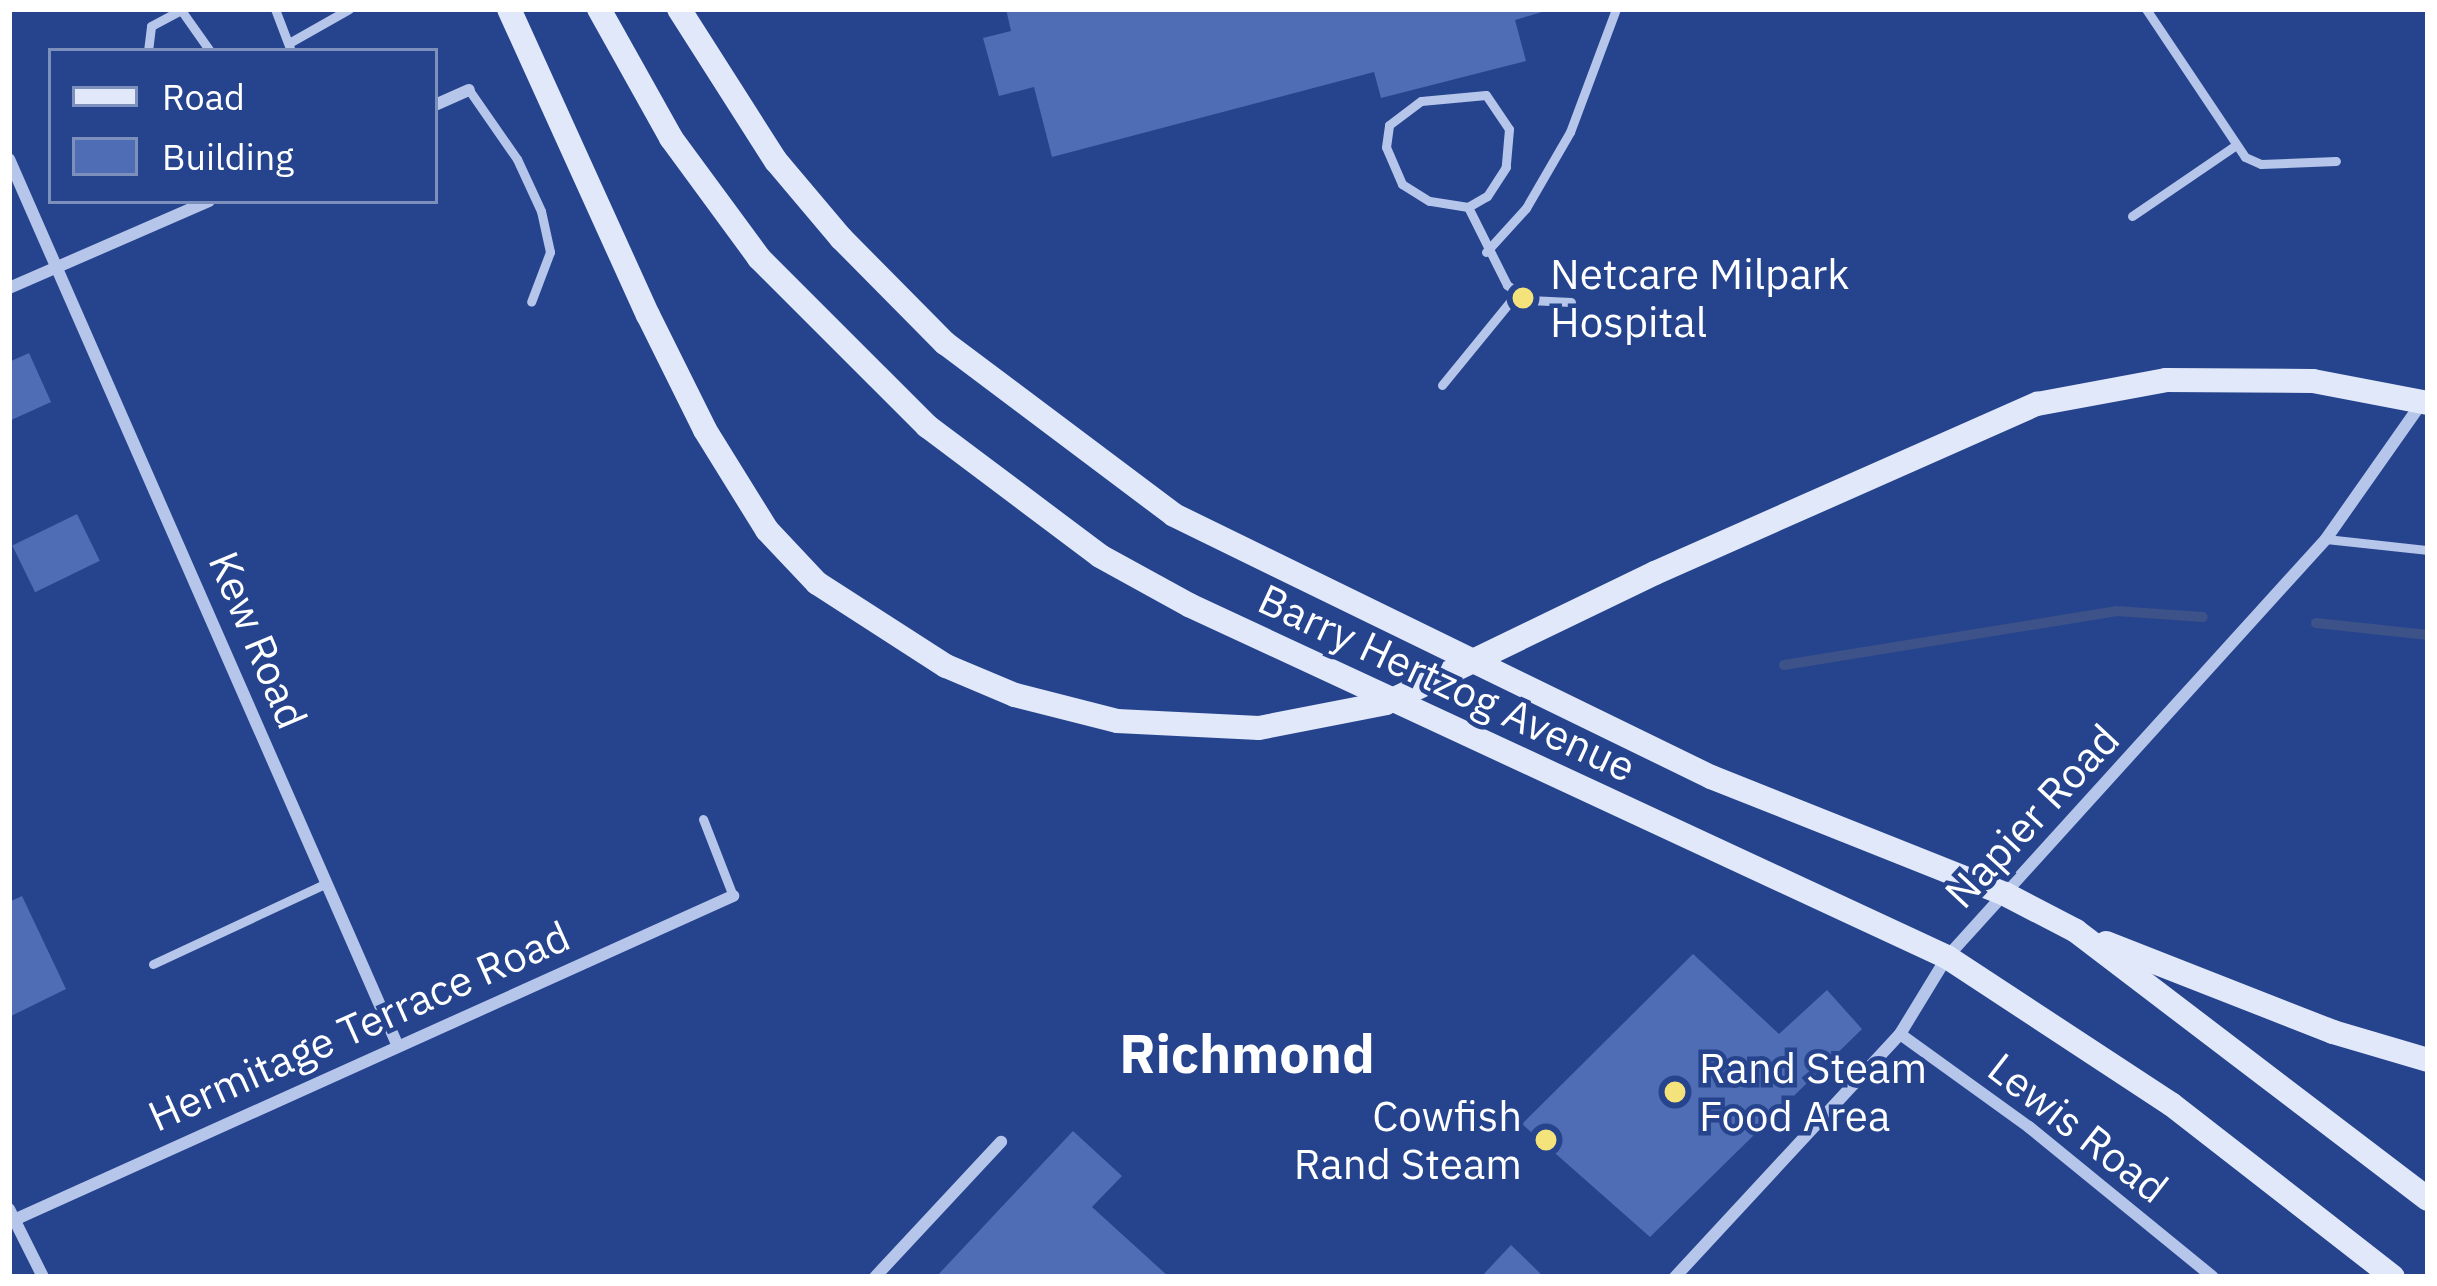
<!DOCTYPE html>
<html>
<head>
<meta charset="utf-8">
<style>
	body { margin:0 }
	#map { position:relative; width:2437px; height:1286px; overflow:hidden; background:#26448d; font-family:"IBM Plex Sans",sans-serif }
	div>[style] { position:absolute }
	[style*='--x'] { left:calc(var(--x)*1px); top:calc(var(--y)*1px); width:calc(var(--w)*1px); rotate:calc(var(--a)*1deg) }
	.stream>* { height:10px; margin:-5px; padding:0 5px; transform-origin:5px; border-radius:5px; background:#3c5288 }
	.building>* { inset:0; background:#4e6db4; transform-origin:0 0 }
	.lane>* { height:9px; margin:-4.5px; padding:0 4.5px; transform-origin:4.5px; border-radius:4.5px; background:#b6c6eb }
	.street>* { height:12px; margin:-6px; padding:0 6px; transform-origin:6px; border-radius:6px; background:#b6c6eb }
	.secondary>* { height:24px; margin:-12px; padding:0 12px; transform-origin:12px; border-radius:12px; background:#e1e8f9 }
	.secondary-bridge>* { height:24px; margin:-12px; padding:0 12px; transform-origin:12px; border-radius:12px; background:#e1e8f9 }
	.dots>* { width:33px; height:33px; translate:-50% -50%; box-sizing:border-box; border:6px solid #26448d; border-radius:50% }
	span { translate:-50% -50%; white-space:nowrap; text-align:center; line-height:1.15; -webkit-text-stroke:9px #26448d; paint-order:stroke }
	.poi-label { font-size:42px; color:#fff }
	.left { translate:0 -50%; text-align:left }
	.right { translate:-100% -50%; text-align:right }
	.street-label { font-size:42px; color:#fff }
	.district-label { font-size:54px; color:#fff; font-weight:700 }
	.frame { position:absolute; inset:0; border:12px solid #fff; pointer-events:none }
	.legend { position:absolute; left:48px; top:48px; width:390px; height:156px; box-sizing:border-box; background:#26448d; border:3px solid #7d8fbb; margin:0; padding:15px 21px; list-style:none; font-size:36px; color:#fff }
	.legend li { display:flex; align-items:center; gap:24px; height:60px }
	.legend b { width:60px; border:3px solid #7d8fbb }
</style>
</head>
<body>
<div id="map">
	<div class="stream">
		<i style="--x:2316;--y:623;--w:113;--a:6.1"></i>
		<i style="--x:1784;--y:665;--w:336;--a:-9.2"></i>
		<i style="--x:2116;--y:611;--w:87;--a:3.9"></i>
	</div>
	<div class="building">
		<i style="clip-path:polygon(1006px 9px,1549px 9px,1549px 10px,1515px 20px,1526px 61px,1381px 98px,1374px 72px,1052px 157px,1034px 87px,999px 96px,983px 38px,1011px 31px)"></i>
		<i style="clip-path:polygon(29px 353px,51px 402px,9px 421px,9px 362px)"></i>
		<i style="left:77px;top:514px;width:52px;height:72px;rotate:64deg"></i>
		<i style="clip-path:polygon(22px 896px,66px 989px,9px 1017px,9px 902px)"></i>
		<i style="clip-path:polygon(1693px 954px,1779px 1034px,1827px 990px,1862px 1029px,1650px 1237px,1522px 1124px)"></i>
		<i style="clip-path:polygon(1073px 1131px,1122px 1176px,1092px 1207px,1169px 1277px,936px 1277px)"></i>
		<i style="clip-path:polygon(1511px 1245px,1544px 1277px,1481px 1277px)"></i>
	</div>
	<div class="lane">
		<i style="--x:275;--y:9;--w:45;--a:69.1"></i>
		<i style="--x:2146;--y:9;--w:178;--a:56.2"></i>
		<i style="--x:2245;--y:157;--w:17;--a:24"></i>
		<i style="--x:2261;--y:164;--w:75;--a:-2.3"></i>
		<i style="--x:289;--y:43;--w:69;--a:-29.5"></i>
		<i style="--x:148;--y:51;--w:25;--a:-83"></i>
		<i style="--x:151;--y:26;--w:34;--a:-28"></i>
		<i style="--x:181;--y:10;--w:50;--a:54.7"></i>
		<i style="--x:469;--y:90;--w:84;--a:55.2"></i>
		<i style="--x:517;--y:159;--w:57;--a:65.2"></i>
		<i style="--x:541;--y:211;--w:42;--a:77.6"></i>
		<i style="--x:550;--y:252;--w:53;--a:110.8"></i>
		<i style="--x:1486;--y:95;--w:41;--a:55.9"></i>
		<i style="--x:1509;--y:129;--w:38;--a:95"></i>
		<i style="--x:1506;--y:167;--w:35;--a:123"></i>
		<i style="--x:1487;--y:196;--w:22;--a:150"></i>
		<i style="--x:1468;--y:207;--w:39;--a:-171"></i>
		<i style="--x:1429;--y:201;--w:32;--a:-148"></i>
		<i style="--x:1402;--y:184;--w:40;--a:-113.4"></i>
		<i style="--x:1386;--y:147;--w:22;--a:-82"></i>
		<i style="--x:1389;--y:125;--w:40;--a:-37"></i>
		<i style="--x:1421;--y:101;--w:65;--a:-5.3"></i>
		<i style="--x:1468;--y:207;--w:87;--a:63.4"></i>
		<i style="--x:1507;--y:285;--w:27;--a:34"></i>
		<i style="--x:1529;--y:300;--w:42;--a:2.7"></i>
		<i style="--x:2132;--y:216;--w:122;--a:-34.3"></i>
		<i style="--x:1486;--y:252;--w:59;--a:-47.7"></i>
		<i style="--x:1526;--y:208;--w:88;--a:-59.9"></i>
		<i style="--x:1570;--y:132;--w:131;--a:-69.5"></i>
		<i style="--x:1442;--y:385;--w:119;--a:-50.8"></i>
		<i style="--x:2326;--y:539;--w:103;--a:6.2"></i>
		<i style="--x:703;--y:819;--w:83;--a:68.7"></i>
		<i style="--x:153;--y:964;--w:192;--a:-25"></i>
	</div>
	<div class="street">
		<i style="--x:435;--y:105;--w:37;--a:-24"></i>
		<i style="--x:9;--y:159;--w:964;--a:66.33"></i>
		<i style="--x:9;--y:288;--w:218;--a:-23.5"></i>
		<i style="--x:1900;--y:1034;--w:159;--a:35.8"></i>
		<i style="--x:2029;--y:1127;--w:237;--a:39.2"></i>
		<i style="--x:9;--y:1209;--w:76;--a:63.4"></i>
		<i style="--x:14;--y:1220;--w:789;--a:-24.26"></i>
		<i style="--x:875;--y:1277;--w:185;--a:-47"></i>
		<i style="--x:1675;--y:1277;--w:331;--a:-47.2"></i>
		<i style="--x:1900;--y:1034;--w:90;--a:-58.6"></i>
		<i style="--x:1947;--y:957;--w:564;--a:-47.8"></i>
		<i style="--x:2326;--y:539;--w:165;--a:-54.9"></i>
	</div>
	<div class="secondary">
		<i style="--x:509;--y:9;--w:336;--a:65.6"></i>
		<i style="--x:648;--y:315;--w:128;--a:63.6"></i>
		<i style="--x:705;--y:430;--w:118;--a:58.2"></i>
		<i style="--x:767;--y:530;--w:73;--a:46.7"></i>
		<i style="--x:817;--y:583;--w:153;--a:32.8"></i>
		<i style="--x:946;--y:666;--w:75;--a:22.8"></i>
		<i style="--x:1015;--y:695;--w:105;--a:14.3"></i>
		<i style="--x:599;--y:9;--w:148;--a:60.8"></i>
		<i style="--x:671;--y:138;--w:149;--a:53.7"></i>
		<i style="--x:759;--y:258;--w:238;--a:45"></i>
		<i style="--x:927;--y:426;--w:216;--a:36.9"></i>
		<i style="--x:1100;--y:556;--w:102;--a:28.8"></i>
		<i style="--x:1189;--y:605;--w:836;--a:24.91"></i>
		<i style="--x:1947;--y:957;--w:268;--a:33.3"></i>
		<i style="--x:2171;--y:1104;--w:281;--a:37.9"></i>
		<i style="--x:679;--y:9;--w:180;--a:57.5"></i>
		<i style="--x:776;--y:161;--w:101;--a:49.8"></i>
		<i style="--x:841;--y:238;--w:148;--a:45.3"></i>
		<i style="--x:945;--y:343;--w:286;--a:36.9"></i>
		<i style="--x:1174;--y:515;--w:598;--a:26.01"></i>
		<i style="--x:1711;--y:777;--w:316;--a:21.7"></i>
		<i style="--x:2005;--y:894;--w:80;--a:27.5"></i>
		<i style="--x:2076;--y:931;--w:442;--a:37.3"></i>
		<i style="--x:1655;--y:573;--w:418;--a:-23.9"></i>
		<i style="--x:2037;--y:404;--w:131;--a:-10.5"></i>
		<i style="--x:2166;--y:380;--w:147;--a:0.4"></i>
		<i style="--x:2106;--y:943;--w:244;--a:21.4"></i>
		<i style="--x:2333;--y:1032;--w:99;--a:16.4"></i>
	</div>
	<div class="secondary-bridge">
		<i style="--x:2313;--y:381;--w:117;--a:10.8"></i>
		<i style="--x:1117;--y:721;--w:142;--a:2.8"></i>
		<i style="--x:1259;--y:728;--w:129;--a:-11.1"></i>
		<i style="--x:1386;--y:703;--w:299;--a:-25.8"></i>
	</div>
	<div class="dots">
		<i style="left:1523px;top:298px;background:#f4e37a"></i>
		<i style="left:1675px;top:1092px;background:#f4e37a"></i>
		<i style="left:1546px;top:1140px;background:#f4e37a"></i>
	</div>
	<div class="poi-label">
		<span class="left" style="left:1550px;top:298px">Netcare Milpark<br>Hospital</span>
		<span class="left" style="left:1699px;top:1092px">Rand Steam<br>Food Area</span>
		<span class="right" style="left:1522px;top:1140px">Cowfish<br>Rand Steam</span>
	</div>
	<div class="street-label">
		<span style="left:258px;top:640px;rotate:67deg">Kew Road</span>
		<span style="left:1447px;top:683px;rotate:25deg">Barry Hertzog Avenue</span>
		<span style="left:2032px;top:816px;rotate:-47deg">Napier Road</span>
		<span style="left:359px;top:1026px;rotate:-24deg">Hermitage Terrace Road</span>
		<span style="left:2078px;top:1128px;rotate:38deg">Lewis Road</span>
	</div>
	<div class="district-label">
		<span style="left:1247px;top:1053px">Richmond</span>
	</div>
	<div class="frame"></div>
	<ul class="legend">
	<li><b style="height:15px;background:#e1e8f9"></b>Road</li>
	<li><b style="height:33px;background:#4e6db4"></b>Building</li>
	</ul>
</div>
</body>
</html>
